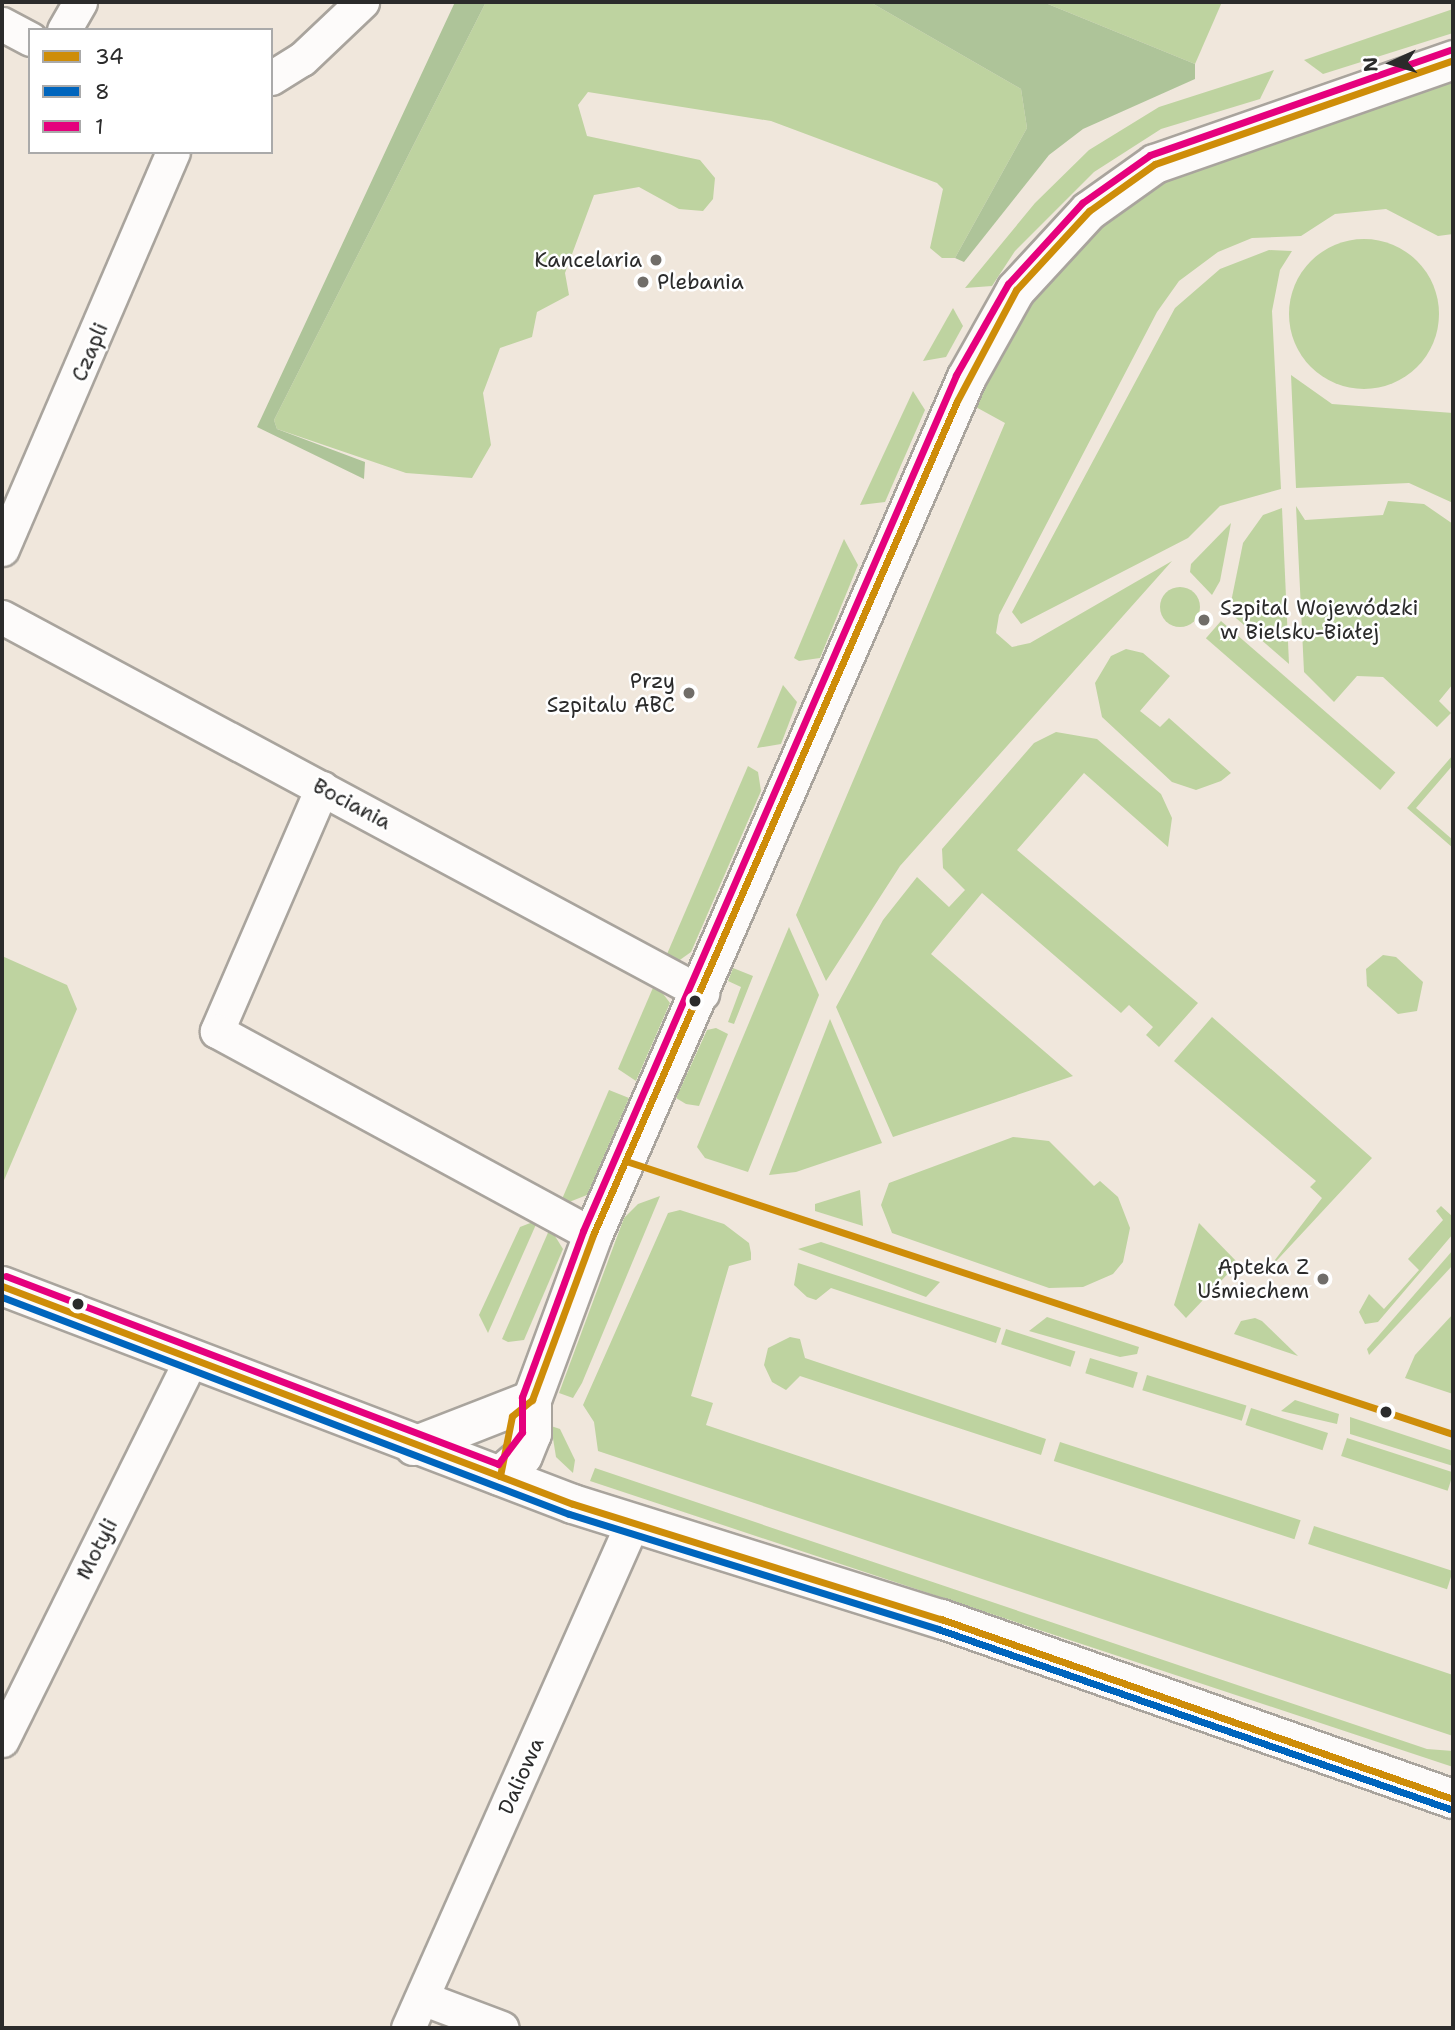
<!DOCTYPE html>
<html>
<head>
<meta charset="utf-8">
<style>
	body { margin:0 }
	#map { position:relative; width:1455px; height:2030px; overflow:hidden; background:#f0e7dc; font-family:"Shantell Sans",sans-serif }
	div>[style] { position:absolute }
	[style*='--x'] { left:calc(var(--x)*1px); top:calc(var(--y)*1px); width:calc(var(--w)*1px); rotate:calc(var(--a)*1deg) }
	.green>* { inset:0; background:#bed3a0; transform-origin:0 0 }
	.round { border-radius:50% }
	.forest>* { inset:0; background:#aec499 }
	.roads { filter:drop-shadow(2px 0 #a9a49d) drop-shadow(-2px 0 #a9a49d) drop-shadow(0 2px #a9a49d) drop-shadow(0 -2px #a9a49d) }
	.minor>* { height:33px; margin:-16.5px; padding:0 16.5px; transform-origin:16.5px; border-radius:16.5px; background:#fdfbfa }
	.tertiary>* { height:38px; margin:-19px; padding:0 19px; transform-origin:19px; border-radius:19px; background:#fdfbfa }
	.bus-1>* { height:7px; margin:-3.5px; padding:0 3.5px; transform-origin:3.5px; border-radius:3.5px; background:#ce8d09 }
	.bus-2>* { height:7px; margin:-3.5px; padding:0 3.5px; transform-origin:3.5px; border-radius:3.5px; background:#0065bd }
	.bus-3>* { height:7px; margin:-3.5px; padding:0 3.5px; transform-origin:3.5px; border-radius:3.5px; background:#e5007d }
	.dots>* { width:19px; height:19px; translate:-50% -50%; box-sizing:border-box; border:4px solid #fff; border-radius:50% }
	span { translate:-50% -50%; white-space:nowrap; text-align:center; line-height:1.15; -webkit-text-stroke:5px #fff; paint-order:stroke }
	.poi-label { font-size:21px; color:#2b2b2b }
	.right { translate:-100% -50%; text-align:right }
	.left { translate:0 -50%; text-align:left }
	.street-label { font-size:21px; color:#2b2b2b }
	.frame { position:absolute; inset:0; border:4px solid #2b2b2b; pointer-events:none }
	.legend { position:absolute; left:28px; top:28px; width:245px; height:126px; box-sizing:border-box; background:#fff; border:2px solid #aaa; margin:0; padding:9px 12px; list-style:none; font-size:21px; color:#2b2b2b }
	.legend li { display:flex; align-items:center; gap:14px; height:35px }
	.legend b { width:35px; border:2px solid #aaa }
	.north { position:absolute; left:1357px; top:28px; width:70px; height:70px; -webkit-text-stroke:5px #fff; paint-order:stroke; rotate:266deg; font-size:19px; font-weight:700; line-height:28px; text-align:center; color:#2b2b2b }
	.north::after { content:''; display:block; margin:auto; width:24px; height:32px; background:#2b2b2b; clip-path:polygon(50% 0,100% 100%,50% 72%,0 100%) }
</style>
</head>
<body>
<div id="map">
	<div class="green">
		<i style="clip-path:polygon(486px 2px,870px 2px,1021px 89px,1027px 128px,955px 258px,942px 258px,930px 248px,943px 189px,937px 183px,771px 121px,588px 92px,578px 105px,587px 136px,700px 160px,715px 178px,713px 199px,703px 211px,679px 209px,639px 187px,594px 195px,565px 273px,569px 295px,537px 312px,532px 337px,500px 348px,483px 393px,491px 445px,472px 478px,406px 473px,277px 429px,274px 420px)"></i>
		<i style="clip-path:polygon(1043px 2px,1222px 2px,1195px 64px)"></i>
		<i style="clip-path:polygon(1453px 9px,1453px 33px,1323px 74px,1304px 60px)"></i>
		<i style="clip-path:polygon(1274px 70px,1260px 99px,1161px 129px,1094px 172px,1015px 251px,992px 286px,965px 288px,1035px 203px,1089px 150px,1159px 107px)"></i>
		<i style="clip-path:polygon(1453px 79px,1453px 234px,1438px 236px,1386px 209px,1335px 214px,1301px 236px,1252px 238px,1218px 252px,1179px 281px,1157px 312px,999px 615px,996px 633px,1012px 647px,1030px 643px,1172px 561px,900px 866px,826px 981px,796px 915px,1005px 423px,974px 406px,1020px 314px,1103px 221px,1156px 184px)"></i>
		<i class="round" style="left:1289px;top:239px;width:150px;height:150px"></i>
		<i style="clip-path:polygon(1269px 250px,1292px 251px,1280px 270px,1272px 311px,1281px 489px,1220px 506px,1188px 538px,1021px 624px,1012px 612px,1175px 308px,1220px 269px)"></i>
		<i style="clip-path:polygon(953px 308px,963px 326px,946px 357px,923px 361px)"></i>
		<i style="clip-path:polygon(1291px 375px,1332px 404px,1453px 413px,1453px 503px,1409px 483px,1296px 488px)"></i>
		<i style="clip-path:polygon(913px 391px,925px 410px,885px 502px,860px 505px)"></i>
		<i style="clip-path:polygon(1388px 501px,1424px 504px,1453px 524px,1453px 684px,1439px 701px,1451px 713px,1437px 727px,1383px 677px,1357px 676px,1334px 702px,1304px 672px,1296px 506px,1305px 520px,1383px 515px)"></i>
		<i style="clip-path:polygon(1282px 508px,1289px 664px,1229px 612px,1243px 543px,1263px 515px)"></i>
		<i style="clip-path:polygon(1231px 523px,1220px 581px,1212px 595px,1190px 572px,1191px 564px)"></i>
		<i style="clip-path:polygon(844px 539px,858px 565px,820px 658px,799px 661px,794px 658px)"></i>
		<i class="round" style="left:1160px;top:587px;width:40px;height:40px"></i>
		<i style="left:1221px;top:621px;width:231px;height:23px;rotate:41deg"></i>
		<i style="clip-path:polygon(1126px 649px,1143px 653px,1170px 676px,1140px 711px,1160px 727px,1169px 718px,1231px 773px,1221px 781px,1196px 790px,1172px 782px,1102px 717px,1095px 683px,1111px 656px)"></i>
		<i style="clip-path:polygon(783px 685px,797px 702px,781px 744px,757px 748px)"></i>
		<i style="clip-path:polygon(1056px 732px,1097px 739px,1161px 794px,1172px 818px,1168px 847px,1084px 773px,1017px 850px,1198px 1003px,1159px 1047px,1146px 1035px,1153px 1027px,1129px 1005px,1121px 1013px,982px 893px,931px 954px,1073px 1076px,893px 1137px,836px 1007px,883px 920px,917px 877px,949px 907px,965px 890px,943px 868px,942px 849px,1034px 743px)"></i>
		<i style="clip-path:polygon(1453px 755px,1453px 765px,1416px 808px,1453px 840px,1453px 848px,1407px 808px)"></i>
		<i style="clip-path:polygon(748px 766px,758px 772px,761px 791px,691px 952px,677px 962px,664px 961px)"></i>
		<i style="clip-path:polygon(789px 927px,819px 995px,748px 1172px,705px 1158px,697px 1147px)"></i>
		<i style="clip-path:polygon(1383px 955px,1396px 957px,1423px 982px,1417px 1011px,1398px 1014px,1367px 986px,1366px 969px)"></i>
		<i style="clip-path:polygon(2px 956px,67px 985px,77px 1009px,2px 1185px)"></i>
		<i style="clip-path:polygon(733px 968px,753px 976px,734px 1024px,728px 1022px,741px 987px,728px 981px)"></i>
		<i style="clip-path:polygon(655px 983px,670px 1003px,636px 1081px,618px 1069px)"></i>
		<i style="clip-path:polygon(1212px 1017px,1372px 1158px,1265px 1273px,1322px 1198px,1310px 1187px,1316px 1181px,1174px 1061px)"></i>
		<i style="clip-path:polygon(830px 1019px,882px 1143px,796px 1172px,769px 1175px)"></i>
		<i style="clip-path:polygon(716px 1028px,728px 1034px,699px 1106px,686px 1104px,676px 1098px,707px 1030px)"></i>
		<i style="clip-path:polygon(609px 1090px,629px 1098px,587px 1195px,559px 1206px)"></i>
		<i style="clip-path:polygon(1013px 1137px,1049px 1141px,1094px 1186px,1100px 1181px,1118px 1197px,1130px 1228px,1123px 1262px,1113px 1274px,1083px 1287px,1049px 1288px,892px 1233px,881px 1205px,889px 1183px)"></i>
		<i style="clip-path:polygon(860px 1190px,863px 1226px,815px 1211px,815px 1204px)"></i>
		<i style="clip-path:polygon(660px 1196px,582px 1383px,573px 1398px,559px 1393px,624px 1218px,638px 1204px)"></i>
		<i style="clip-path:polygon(1441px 1206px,1453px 1217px,1453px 1234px,1378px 1322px,1365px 1324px,1359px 1312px,1369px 1294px,1384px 1309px,1419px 1270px,1408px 1259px,1443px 1220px,1436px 1211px)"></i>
		<i style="clip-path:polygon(680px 1210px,724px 1224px,749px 1243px,751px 1253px,751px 1260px,729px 1266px,691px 1396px,713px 1403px,706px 1425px,1453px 1675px,1453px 1736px,598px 1451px,594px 1422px,583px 1405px,668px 1213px)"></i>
		<i style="clip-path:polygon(538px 1220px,488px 1333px,479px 1315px,520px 1227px)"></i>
		<i style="clip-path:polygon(1199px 1223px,1238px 1263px,1186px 1318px,1174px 1305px)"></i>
		<i style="clip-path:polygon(550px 1228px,563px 1249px,524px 1340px,508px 1342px,502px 1339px)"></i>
		<i style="clip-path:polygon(821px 1242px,940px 1282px,926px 1297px,798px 1249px)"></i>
		<i style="clip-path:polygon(1453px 1250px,1453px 1265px,1369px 1355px,1367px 1349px)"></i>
		<i style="clip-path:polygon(798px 1263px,1001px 1328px,996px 1343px,831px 1288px,816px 1300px,807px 1297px,794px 1285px)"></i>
		<i style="clip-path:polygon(1453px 1314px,1453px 1394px,1405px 1378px,1415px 1355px)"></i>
		<i style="clip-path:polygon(1047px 1317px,1139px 1347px,1137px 1354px,1120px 1357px,1029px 1331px)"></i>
		<i style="clip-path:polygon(1255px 1318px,1262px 1321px,1298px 1356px,1234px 1334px,1241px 1321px)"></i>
		<i style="left:1006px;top:1329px;width:73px;height:16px;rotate:18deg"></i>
		<i style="clip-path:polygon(790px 1337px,800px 1339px,805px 1358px,1046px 1439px,1041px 1455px,800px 1376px,786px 1390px,772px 1382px,764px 1365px,768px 1348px)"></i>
		<i style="left:1090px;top:1358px;width:50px;height:16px;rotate:17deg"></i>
		<i style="left:1147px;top:1375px;width:104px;height:16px;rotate:17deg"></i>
		<i style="clip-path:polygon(1295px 1400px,1339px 1414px,1337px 1424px,1281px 1411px)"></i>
		<i style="left:1251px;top:1408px;width:81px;height:18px;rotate:18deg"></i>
		<i style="clip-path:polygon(1350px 1417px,1453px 1451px,1453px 1466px,1350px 1434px)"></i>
		<i style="clip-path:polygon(551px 1426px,560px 1429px,575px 1460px,573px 1473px,556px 1457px)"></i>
		<i style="left:1347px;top:1438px;width:112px;height:19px;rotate:18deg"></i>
		<i style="left:1060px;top:1442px;width:253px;height:20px;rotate:18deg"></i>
		<i style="clip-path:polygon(595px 1468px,1427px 1749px,1453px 1751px,1453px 1767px,590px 1481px)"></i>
		<i style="left:1314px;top:1526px;width:146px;height:19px;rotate:18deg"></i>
	</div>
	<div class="forest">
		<i style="clip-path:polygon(455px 2px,486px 2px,274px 420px,277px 429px,365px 462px,364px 479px,257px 427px)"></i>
		<i style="clip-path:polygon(870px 2px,1043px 2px,1195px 64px,1195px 79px,1083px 129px,1049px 155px,964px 262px,955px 258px,1027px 128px,1021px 89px)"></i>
	</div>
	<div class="roads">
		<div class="minor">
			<i style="--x:2;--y:24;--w:32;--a:28"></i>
			<i style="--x:64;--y:30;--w:32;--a:-60"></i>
			<i style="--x:271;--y:78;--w:36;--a:-32"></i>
			<i style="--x:302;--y:59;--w:83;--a:-43.5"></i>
			<i style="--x:2;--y:549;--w:432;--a:-66.7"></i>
			<i style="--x:2;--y:617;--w:795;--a:28.24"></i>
			<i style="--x:322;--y:788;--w:265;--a:113.4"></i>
			<i style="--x:217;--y:1031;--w:428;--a:28.5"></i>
			<i style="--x:2;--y:1740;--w:428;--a:-63.6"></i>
			<i style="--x:422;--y:1998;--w:85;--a:20.6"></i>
			<i style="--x:408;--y:2028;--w:552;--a:-66.04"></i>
		</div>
		<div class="tertiary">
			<i style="--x:2;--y:1286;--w:611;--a:20.9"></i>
			<i style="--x:573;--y:1504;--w:386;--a:17.4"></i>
			<i style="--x:941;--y:1619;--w:543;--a:19.37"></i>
			<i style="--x:414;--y:1446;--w:127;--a:-21.3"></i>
			<i style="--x:500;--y:1476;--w:30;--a:-41"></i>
			<i style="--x:523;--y:1456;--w:24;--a:-68"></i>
			<i style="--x:532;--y:1434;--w:34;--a:-90"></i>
			<i style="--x:532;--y:1400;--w:176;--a:-69.7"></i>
			<i style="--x:593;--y:1235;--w:934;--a:-66.45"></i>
			<i style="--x:966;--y:379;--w:102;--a:-60.7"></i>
			<i style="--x:1016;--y:290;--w:108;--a:-47.3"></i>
			<i style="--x:1089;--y:211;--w:81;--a:-35.5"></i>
			<i style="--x:1155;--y:164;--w:316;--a:-19.2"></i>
		</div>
	</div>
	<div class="bus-1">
		<i style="--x:626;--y:1161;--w:871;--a:18.27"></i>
		<i style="--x:2;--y:1286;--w:611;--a:20.9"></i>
		<i style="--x:573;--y:1504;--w:386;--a:17.4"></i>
		<i style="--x:941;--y:1619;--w:543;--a:19.37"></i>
		<i style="--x:500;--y:1476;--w:61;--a:-78.7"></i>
		<i style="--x:512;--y:1416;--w:26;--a:-39"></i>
		<i style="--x:532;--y:1400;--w:176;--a:-69.7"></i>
		<i style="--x:593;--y:1235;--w:910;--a:-66.42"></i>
		<i style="--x:957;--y:401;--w:126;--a:-62"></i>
		<i style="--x:1016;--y:290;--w:108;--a:-47.3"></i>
		<i style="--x:1089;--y:211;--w:81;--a:-35.5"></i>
		<i style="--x:1155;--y:164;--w:316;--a:-19.2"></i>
	</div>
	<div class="bus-2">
		<i style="--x:2;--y:1297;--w:607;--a:20.94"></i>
		<i style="--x:569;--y:1514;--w:387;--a:17.3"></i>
		<i style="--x:938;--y:1629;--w:543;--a:19.37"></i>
	</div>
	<div class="bus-3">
		<i style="--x:6;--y:1276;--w:527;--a:20.91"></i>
		<i style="--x:498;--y:1464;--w:40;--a:-53"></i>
		<i style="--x:522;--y:1432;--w:35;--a:-90"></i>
		<i style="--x:522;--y:1397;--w:177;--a:-69.8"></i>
		<i style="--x:583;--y:1231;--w:934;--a:-66.45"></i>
		<i style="--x:956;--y:375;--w:105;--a:-60.3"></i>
		<i style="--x:1008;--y:284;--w:110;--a:-47.6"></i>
		<i style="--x:1082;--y:203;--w:83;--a:-35.2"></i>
		<i style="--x:1150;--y:155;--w:318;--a:-19.3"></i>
	</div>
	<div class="dots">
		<i style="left:656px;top:260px;background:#706d69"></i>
		<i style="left:643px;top:282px;background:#706d69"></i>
		<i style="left:1204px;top:620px;background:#706d69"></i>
		<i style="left:689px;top:693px;background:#706d69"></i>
		<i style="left:695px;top:1001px;background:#2b2b2b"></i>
		<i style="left:1323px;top:1279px;background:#706d69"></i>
		<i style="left:78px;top:1304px;background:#2b2b2b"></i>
		<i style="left:1386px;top:1412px;background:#2b2b2b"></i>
	</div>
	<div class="poi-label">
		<span class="right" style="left:642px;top:260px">Kancelaria</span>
		<span class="left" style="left:657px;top:282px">Plebania</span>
		<span class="left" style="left:1220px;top:620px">Szpital Wojewódzki<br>w Bielsku-Białej</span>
		<span class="right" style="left:675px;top:693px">Przy<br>Szpitalu ABC</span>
		<span class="right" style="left:1309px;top:1279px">Apteka Z<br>Uśmiechem</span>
	</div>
	<div class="street-label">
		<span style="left:90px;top:352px;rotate:-67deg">Czapli</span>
		<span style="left:352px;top:804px;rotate:28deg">Bociania</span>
		<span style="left:97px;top:1549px;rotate:-63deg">Motyli</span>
		<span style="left:521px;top:1776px;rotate:-66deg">Daliowa</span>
	</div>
	<div class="frame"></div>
	<ul class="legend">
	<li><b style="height:9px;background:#ce8d09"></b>34</li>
	<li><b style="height:9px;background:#0065bd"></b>8</li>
	<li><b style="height:9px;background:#e5007d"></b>1</li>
	</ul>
	<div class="north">N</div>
</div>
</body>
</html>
